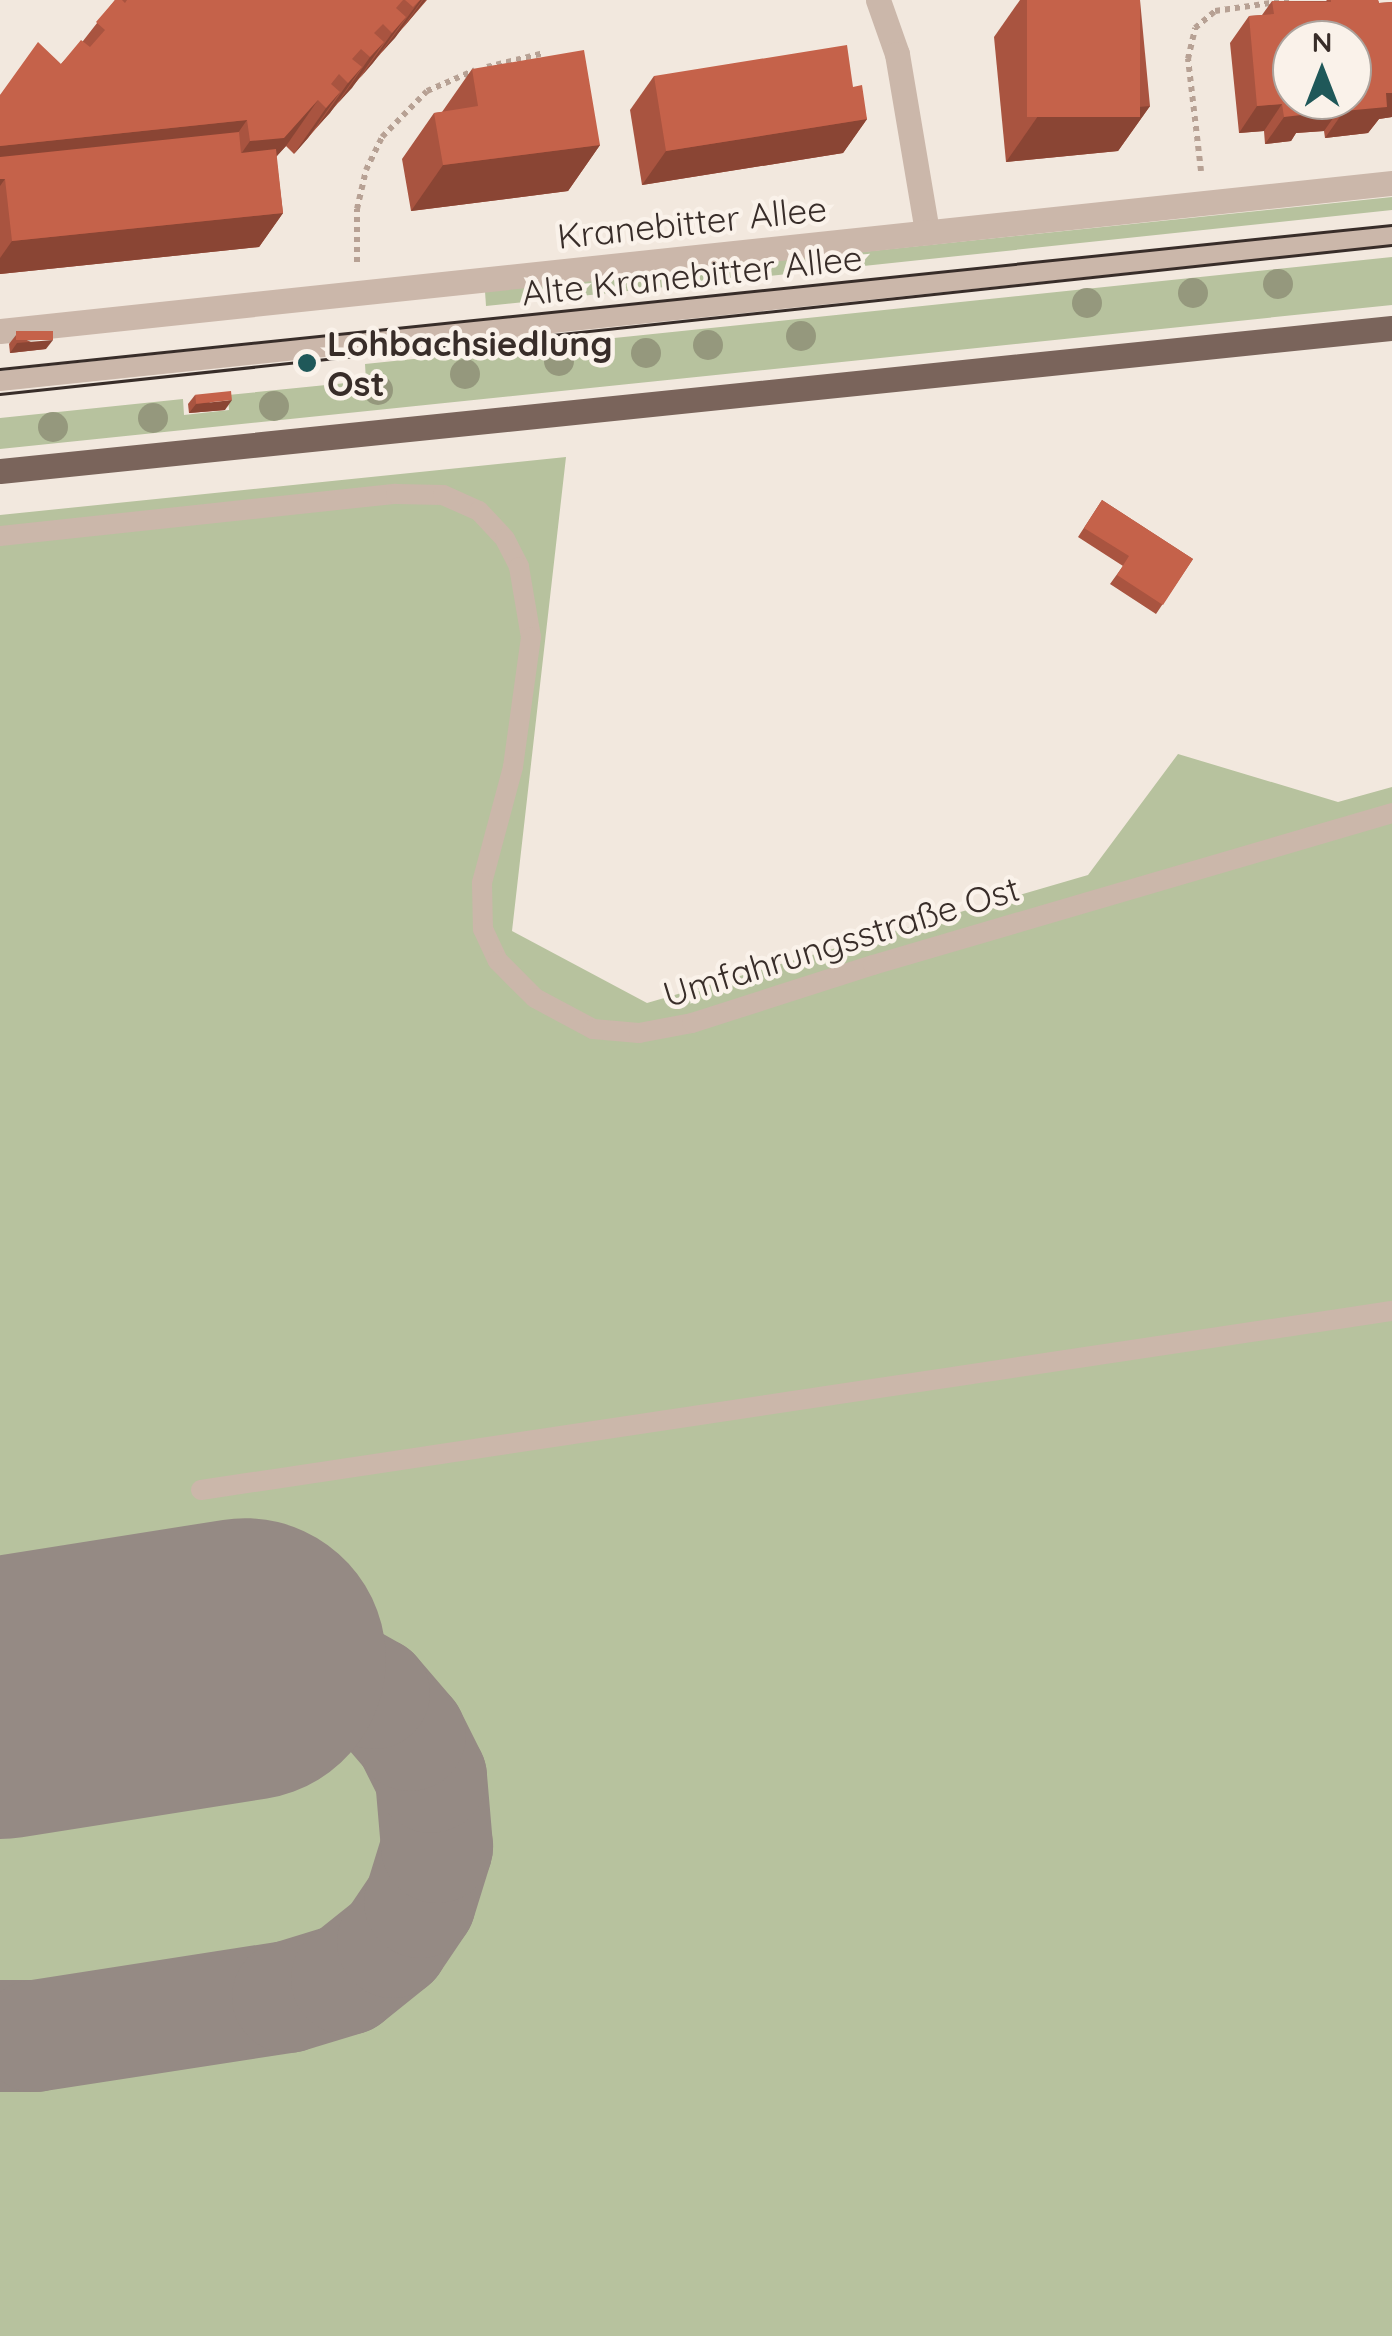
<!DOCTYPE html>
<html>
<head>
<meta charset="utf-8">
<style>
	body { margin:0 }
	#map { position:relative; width:1392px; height:2336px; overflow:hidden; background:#f2e8de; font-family:Quicksand,sans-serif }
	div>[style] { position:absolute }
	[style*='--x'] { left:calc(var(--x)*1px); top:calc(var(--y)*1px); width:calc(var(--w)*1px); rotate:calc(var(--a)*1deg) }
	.green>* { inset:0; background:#b7c29e }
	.taxiway>* { height:112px; margin:-56px; padding:0 56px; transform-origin:56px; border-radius:56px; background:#958a84 }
	.runway>* { height:282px; margin:-141px; padding:0 141px; transform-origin:141px; border-radius:141px; background:#958a84 }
	.path>* { height:6px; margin-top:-3px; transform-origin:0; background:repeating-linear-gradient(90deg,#b7a194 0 5px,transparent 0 10px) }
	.lane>* { height:20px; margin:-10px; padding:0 10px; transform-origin:10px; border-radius:10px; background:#cbb7aa }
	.street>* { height:25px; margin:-12.5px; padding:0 12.5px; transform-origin:12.5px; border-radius:12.5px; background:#cbb7aa }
	.primary>* { height:25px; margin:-12.5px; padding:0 12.5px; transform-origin:12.5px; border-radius:12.5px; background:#7a645b }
	.tram>* { height:2.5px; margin:-1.25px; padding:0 1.25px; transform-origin:1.25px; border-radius:1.25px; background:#382d29 }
	.trees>* { width:30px; height:30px; margin:-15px; border-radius:50%; background:#95987d }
	.wall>* { inset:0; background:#a95440 }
	.shaded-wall>* { inset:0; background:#8a4534 }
	.building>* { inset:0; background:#c5624a; transform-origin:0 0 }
	.dots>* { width:28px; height:28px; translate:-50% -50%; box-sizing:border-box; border:5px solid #faf2ea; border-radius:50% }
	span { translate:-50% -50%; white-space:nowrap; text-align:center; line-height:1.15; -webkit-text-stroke:9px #faf2ea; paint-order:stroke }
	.street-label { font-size:35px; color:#382d29 }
	.poi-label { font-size:35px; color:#382d29; font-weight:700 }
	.left { translate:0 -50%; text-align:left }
	.north { position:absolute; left:1272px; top:20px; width:100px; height:100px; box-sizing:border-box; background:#faf2ea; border:2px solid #aca39d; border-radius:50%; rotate:0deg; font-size:28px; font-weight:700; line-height:40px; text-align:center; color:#382d29 }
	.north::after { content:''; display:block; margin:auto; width:35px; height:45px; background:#1f5859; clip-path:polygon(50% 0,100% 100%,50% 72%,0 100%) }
</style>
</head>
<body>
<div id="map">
	<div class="green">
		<i style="clip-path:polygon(1392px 197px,1392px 210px,486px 306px,485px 291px)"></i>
		<i style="clip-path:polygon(1392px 257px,1392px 305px,0 449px,0 418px,183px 399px,184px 415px,229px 410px,228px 395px,366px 381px,365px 364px)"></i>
		<i style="clip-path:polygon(566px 457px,512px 931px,647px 1003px,1088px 875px,1178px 754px,1338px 802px,1392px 787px,1392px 2336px,0 2336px,0 515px)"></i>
	</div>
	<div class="taxiway">
		<i style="--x:0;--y:2036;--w:35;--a:0"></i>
		<i style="--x:35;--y:2036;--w:256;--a:-8.8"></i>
		<i style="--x:288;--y:1997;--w:62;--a:-17"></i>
		<i style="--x:347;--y:1979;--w:59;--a:-38.8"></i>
		<i style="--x:393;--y:1942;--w:48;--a:-56"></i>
		<i style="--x:420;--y:1902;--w:58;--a:-72.8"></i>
		<i style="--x:437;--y:1847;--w:70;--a:-94.9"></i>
		<i style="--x:431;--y:1777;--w:47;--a:-116.6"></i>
		<i style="--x:410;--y:1735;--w:55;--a:-130.6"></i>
		<i style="--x:374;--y:1693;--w:55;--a:-150.6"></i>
		<i style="--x:326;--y:1666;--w:68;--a:-171.5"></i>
		<i style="--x:259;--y:1656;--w:14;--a:168"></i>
	</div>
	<div class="runway">
		<i style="--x:0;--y:1698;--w:248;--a:-9"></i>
	</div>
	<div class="path">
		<i style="--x:487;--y:67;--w:59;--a:-13.8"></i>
		<i style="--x:1201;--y:171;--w:113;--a:-96.6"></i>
		<i style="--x:1188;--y:59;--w:32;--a:-77"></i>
		<i style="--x:1195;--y:28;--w:26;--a:-40"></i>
		<i style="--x:1215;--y:11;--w:77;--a:-8.2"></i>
		<i style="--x:357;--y:262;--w:53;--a:-90"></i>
		<i style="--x:357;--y:209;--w:40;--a:-77"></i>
		<i style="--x:366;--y:170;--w:37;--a:-64"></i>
		<i style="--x:382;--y:137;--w:64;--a:-45.6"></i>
		<i style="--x:427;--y:91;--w:52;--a:-23.6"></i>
	</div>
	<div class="lane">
		<i style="--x:0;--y:381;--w:1400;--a:-5.99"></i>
		<i style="--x:0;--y:536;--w:398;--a:-6.1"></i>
		<i style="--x:396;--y:494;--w:47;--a:1.2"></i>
		<i style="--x:443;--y:495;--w:39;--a:24"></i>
		<i style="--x:479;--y:511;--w:38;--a:47"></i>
		<i style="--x:505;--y:539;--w:31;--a:63"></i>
		<i style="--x:519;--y:567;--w:71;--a:80.3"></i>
		<i style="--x:531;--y:637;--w:131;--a:97.9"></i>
		<i style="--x:513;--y:767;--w:120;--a:105"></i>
		<i style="--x:482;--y:883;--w:46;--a:88.8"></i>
		<i style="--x:483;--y:929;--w:35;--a:65"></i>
		<i style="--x:498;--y:961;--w:52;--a:45"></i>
		<i style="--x:535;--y:998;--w:66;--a:28.1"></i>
		<i style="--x:593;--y:1029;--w:46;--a:5"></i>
		<i style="--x:639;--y:1033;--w:54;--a:-10.7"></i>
		<i style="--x:692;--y:1023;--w:190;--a:-17.8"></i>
		<i style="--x:873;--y:965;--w:541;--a:-16.32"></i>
		<i style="--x:201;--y:1490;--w:1204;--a:-8.55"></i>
	</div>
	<div class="street">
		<i style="--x:878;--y:0;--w:57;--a:70.6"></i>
		<i style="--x:897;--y:54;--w:181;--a:80.4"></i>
		<i style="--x:0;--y:331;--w:1400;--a:-6.07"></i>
	</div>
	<div class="primary">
		<i style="--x:0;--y:471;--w:1399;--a:-5.87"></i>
	</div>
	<div class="tram">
		<i style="--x:0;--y:369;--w:1399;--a:-5.91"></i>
		<i style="--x:0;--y:394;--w:1400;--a:-6.11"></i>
	</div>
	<div class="trees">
		<i style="left:1278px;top:284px"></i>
		<i style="left:1193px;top:293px"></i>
		<i style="left:1087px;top:303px"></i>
		<i style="left:801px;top:336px"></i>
		<i style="left:708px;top:345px"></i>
		<i style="left:646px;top:353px"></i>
		<i style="left:559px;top:361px"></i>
		<i style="left:465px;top:374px"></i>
		<i style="left:378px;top:390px"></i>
		<i style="left:274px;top:406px"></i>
		<i style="left:153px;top:418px"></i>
		<i style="left:53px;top:427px"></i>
	</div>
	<div class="wall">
		<i style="clip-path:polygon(115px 0,427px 0,294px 154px,286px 146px,276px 156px,283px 213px,259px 247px,0 274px,0 95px,61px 64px,83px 41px)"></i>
		<i style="clip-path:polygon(1020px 0,1140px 0,1150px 106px,1118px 151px,1006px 162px,994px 37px)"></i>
		<i style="clip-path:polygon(1327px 0,1378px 0,1379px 3px,1392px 2px,1392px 117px,1379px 119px,1368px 133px,1325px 138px,1324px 131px,1296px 133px,1291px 141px,1265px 144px,1264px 131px,1239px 133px,1230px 43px,1249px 16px,1262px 15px,1272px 1px,1326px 1px)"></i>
		<i style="clip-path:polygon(472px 69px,600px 145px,568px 191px,411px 211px,402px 159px,434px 113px,442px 112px)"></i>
		<i style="clip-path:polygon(654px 76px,853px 87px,867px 119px,843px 153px,642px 185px,630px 110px)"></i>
		<i style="clip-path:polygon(16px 335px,46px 349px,10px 353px,9px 344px)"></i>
		<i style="clip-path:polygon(195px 395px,225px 410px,189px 413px,188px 404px)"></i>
		<i style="clip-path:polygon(1102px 500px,1193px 559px,1156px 614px,1110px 584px,1123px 566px,1078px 537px)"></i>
	</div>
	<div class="shaded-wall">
		<i style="clip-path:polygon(420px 0,422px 0,395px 38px,381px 53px)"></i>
		<i style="clip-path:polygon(423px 0,426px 0,403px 28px)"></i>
		<i style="clip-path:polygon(406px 17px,373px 63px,360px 78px,392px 33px)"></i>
		<i style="clip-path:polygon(384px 42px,352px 88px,338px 103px,370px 57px)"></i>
		<i style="clip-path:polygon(362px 67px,330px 113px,316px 128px,348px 83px)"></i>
		<i style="clip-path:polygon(340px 92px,308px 138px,294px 154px,326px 108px)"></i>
		<i style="clip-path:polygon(1386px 93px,1392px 93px,1392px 117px,1379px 119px,1368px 133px,1325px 138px,1344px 111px)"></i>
		<i style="clip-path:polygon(318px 100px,286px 146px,252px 184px,218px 187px,250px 141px)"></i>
		<i style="clip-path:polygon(1282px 104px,1264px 131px,1239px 133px,1257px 106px)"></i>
		<i style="clip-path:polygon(1343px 104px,1324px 131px,1296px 133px,1291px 141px,1265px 144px,1284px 117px,1309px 107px)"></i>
		<i style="clip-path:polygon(1150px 106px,1118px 151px,1006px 162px,1038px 116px)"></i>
		<i style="clip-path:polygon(867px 119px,843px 153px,642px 185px,666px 151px)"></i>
		<i style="clip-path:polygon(247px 120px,215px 166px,5px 179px,0 186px,0 146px)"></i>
		<i style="clip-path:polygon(600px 145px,568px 191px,411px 211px,443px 165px)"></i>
		<i style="clip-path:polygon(283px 213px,259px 247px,0 274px,0 258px,12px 241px)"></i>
		<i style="clip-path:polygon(53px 340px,46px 349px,10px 353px,17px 343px)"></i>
		<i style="clip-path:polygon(232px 400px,225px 410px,189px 413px,196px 404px)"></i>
	</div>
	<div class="building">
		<i style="clip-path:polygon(115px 0,122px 0,125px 3px,127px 0,403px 0,396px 8px,406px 17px,392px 33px,383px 24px,374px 33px,384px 42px,370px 57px,361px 49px,352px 59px,362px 67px,348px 83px,339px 74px,331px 84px,340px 92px,326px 108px,318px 100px,284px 138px,250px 141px,247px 120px,0 146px,0 95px,38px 42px,61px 64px,81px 40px,90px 47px,105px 30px,96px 22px)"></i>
		<i style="clip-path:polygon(405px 0,420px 0,413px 7px)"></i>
		<i style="left:1027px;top:0;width:113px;height:117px"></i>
		<i style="clip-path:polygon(evenodd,1331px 0,1378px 0,1379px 3px,1392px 2px,1392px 93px,1386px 93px,1387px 107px,1344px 111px,1343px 104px,1309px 107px,1310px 114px,1284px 117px,1282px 104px,1257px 106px,1249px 16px,1274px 14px,1272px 1px,1331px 2px,1331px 0,1292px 40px,1352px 40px,1352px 100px,1292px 100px,1292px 40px)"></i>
		<i style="clip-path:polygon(847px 45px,853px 87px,862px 85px,867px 119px,666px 151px,654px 76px)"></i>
		<i style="clip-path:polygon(584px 50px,600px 145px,443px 165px,434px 113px,478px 106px,472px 69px)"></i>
		<i style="clip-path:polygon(239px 132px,241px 153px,276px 149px,283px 213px,12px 241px,5px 179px,0 179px,0 157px)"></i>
		<i style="left:53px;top:331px;width:9px;height:37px;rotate:90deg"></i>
		<i style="left:231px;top:391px;width:9px;height:36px;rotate:84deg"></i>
		<i style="clip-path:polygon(1102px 500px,1193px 559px,1163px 605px,1117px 575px,1129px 556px,1084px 528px)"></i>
	</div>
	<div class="dots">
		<i style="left:307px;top:363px;background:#1f5859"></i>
	</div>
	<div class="street-label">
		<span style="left:692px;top:222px;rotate:-6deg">Kranebitter Allee</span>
		<span style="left:692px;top:275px;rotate:-6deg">Alte Kranebitter Allee</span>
		<span style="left:841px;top:941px;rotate:-17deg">Umfahrungsstraße Ost</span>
	</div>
	<div class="poi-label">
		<span class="left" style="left:327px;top:363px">Lohbachsiedlung<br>Ost</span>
	</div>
	<div class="north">N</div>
</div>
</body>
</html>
